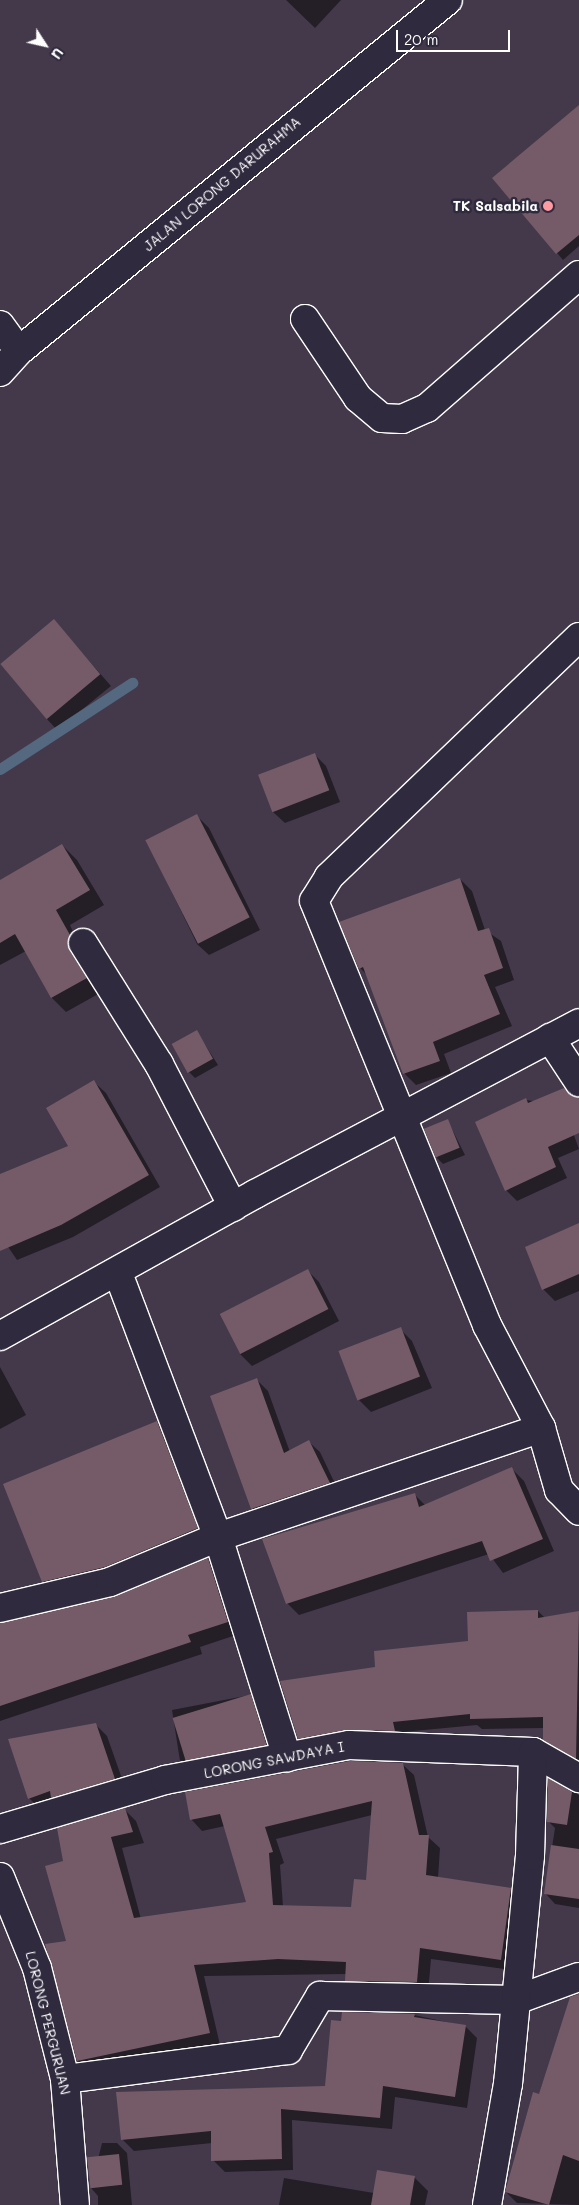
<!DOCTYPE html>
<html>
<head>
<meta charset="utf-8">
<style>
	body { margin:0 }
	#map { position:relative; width:579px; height:2205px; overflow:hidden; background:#44394a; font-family:Mali,sans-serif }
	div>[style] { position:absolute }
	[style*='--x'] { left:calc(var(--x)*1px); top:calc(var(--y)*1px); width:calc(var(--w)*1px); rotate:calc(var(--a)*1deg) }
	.shadow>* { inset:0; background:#0007 }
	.stream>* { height:11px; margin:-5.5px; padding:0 5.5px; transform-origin:5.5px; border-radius:5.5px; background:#54687f }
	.building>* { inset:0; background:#745b67; transform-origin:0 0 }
	.roads { filter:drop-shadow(1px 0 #fff) drop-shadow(-1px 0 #fff) drop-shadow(0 1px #fff) drop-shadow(0 -1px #fff) }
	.street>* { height:28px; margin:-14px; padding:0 14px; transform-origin:14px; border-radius:14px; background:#2f2a3d }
	.dots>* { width:14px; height:14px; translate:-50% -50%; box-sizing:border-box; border:2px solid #2f2a3d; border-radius:50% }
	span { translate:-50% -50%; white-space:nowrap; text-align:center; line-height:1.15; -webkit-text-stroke:5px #2f2a3d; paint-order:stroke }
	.street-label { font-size:14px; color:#fff }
	.poi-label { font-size:14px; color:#fff; font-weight:700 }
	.right { translate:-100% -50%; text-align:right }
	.north { position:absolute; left:20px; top:20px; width:50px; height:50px; -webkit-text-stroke:4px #2f2a3d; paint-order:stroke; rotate:125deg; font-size:14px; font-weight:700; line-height:20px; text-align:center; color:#fff }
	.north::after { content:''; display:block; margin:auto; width:18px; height:22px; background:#fff; clip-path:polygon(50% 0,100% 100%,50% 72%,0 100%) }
	.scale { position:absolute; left:396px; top:30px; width:114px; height:22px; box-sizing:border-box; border:2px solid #fff; border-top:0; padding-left:6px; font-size:15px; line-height:18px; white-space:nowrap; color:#fff; -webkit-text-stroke:4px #2f2a3d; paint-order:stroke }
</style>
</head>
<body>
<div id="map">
	<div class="shadow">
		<i style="clip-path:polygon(286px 0,341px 0,315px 28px)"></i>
		<i style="clip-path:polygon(579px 106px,579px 246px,563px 260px,494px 178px)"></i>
		<i style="clip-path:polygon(54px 621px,111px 686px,57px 730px,46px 718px)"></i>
		<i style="clip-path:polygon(314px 754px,326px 766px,340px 802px,285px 823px,273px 812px,260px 776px)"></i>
		<i style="clip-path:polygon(197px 816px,209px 828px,260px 930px,209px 955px,197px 944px,147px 841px)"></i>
		<i style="clip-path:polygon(62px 845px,77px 860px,104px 905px,70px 925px,100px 993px,66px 1012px,52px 998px,26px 951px,0 965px,0 882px)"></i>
		<i style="clip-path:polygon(460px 879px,472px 891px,485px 930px,501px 941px,514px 980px,495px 987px,512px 1026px,444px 1054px,451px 1073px,416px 1085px,404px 1073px,368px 976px,360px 968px)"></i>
		<i style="clip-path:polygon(197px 1032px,218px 1065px,195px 1078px,189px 1072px)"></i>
		<i style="clip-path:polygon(94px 1082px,106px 1093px,160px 1187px,73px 1237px,17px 1260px,0 1235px,0 1175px,70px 1146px)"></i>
		<i style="clip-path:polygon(526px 1100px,563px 1105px,579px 1149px,558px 1158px,567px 1178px,517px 1201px,506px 1190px)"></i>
		<i style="clip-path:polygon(448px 1121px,465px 1155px,443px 1164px,437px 1158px)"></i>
		<i style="clip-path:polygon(579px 1224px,579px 1291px,555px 1301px,543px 1289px)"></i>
		<i style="clip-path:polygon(307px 1270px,319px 1282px,339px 1321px,252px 1366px,240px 1354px)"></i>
		<i style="clip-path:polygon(400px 1329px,412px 1341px,432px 1388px,371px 1412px,359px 1400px)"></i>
		<i style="clip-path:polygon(0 1367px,26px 1415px,0 1429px)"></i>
		<i style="clip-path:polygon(257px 1380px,268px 1391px,290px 1452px,309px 1442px,320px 1452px,340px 1494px,263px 1519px,253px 1509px,211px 1397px)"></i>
		<i style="clip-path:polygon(157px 1423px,169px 1434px,209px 1540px,55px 1593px,43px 1581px)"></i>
		<i style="clip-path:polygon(512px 1469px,524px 1481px,554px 1551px,503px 1573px,489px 1554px,299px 1615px,287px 1603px,264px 1539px,415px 1495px,426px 1506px)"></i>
		<i style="clip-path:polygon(208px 1559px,220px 1571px,239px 1634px,200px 1647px,202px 1654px,0 1721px,0 1623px,114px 1598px)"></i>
		<i style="clip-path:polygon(538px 1611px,545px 1618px,579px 1612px,579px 1764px,544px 1739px,544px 1728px,482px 1729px,477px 1725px,403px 1732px,405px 1741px,309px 1749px,299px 1738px,377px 1668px,469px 1642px)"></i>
		<i style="clip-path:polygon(250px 1695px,263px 1707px,278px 1756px,192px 1773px,180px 1761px,172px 1710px)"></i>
		<i style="clip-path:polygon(95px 1724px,107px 1736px,126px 1790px,41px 1810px,29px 1798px)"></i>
		<i style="clip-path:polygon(evenodd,402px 1764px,414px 1775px,428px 1837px,440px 1848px,438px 1878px,511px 1889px,522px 1900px,512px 1970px,431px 1959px,428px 1993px,357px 1992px,346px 1980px,347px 1974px,204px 1976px,220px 2045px,89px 2072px,78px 2061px,65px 1862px,125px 1810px,136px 1821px,144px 1843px,122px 1848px,141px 1919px,248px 1903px,225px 1826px,202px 1831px,191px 1819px,402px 1764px,372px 1815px,367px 1882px,352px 1908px,283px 1906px,280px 1865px,284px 1863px,276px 1839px,372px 1815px)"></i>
		<i style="clip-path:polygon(549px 1780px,579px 1795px,579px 1908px,555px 1904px,545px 1893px,555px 1828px,548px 1821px)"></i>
		<i style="clip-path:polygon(414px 2015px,465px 2026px,477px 2038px,467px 2108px,395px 2097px,392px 2129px,292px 2120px,293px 2170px,225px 2172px,213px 2160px,212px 2143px,134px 2151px,122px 2139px,326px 2087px,342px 2023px)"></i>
		<i style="clip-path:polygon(579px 2041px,579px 2205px,517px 2203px,506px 2192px,534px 2093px,540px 2095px)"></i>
		<i style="clip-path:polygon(102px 2143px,117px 2143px,127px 2153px,132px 2205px,98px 2205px,98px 2196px,91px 2188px)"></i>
		<i style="clip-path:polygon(414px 2177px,428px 2191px,425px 2205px,279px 2205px,284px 2178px,374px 2193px)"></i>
	</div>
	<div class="stream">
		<i style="--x:0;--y:769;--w:158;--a:-33.1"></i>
	</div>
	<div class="building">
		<i style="clip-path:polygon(579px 105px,579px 235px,556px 254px,492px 178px)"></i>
		<i style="left:54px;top:619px;width:72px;height:70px;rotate:50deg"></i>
		<i style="left:315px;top:753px;width:40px;height:61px;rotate:69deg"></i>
		<i style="left:197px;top:814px;width:116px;height:58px;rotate:63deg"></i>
		<i style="clip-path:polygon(62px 844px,90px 890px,56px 910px,70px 935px,70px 951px,87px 978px,51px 998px,15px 934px,0 943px,0 880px)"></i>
		<i style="clip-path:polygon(460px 878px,478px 931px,489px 928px,503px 968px,484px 975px,500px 1014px,433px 1042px,440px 1061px,403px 1074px,363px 967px,359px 969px,339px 922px)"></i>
		<i style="left:197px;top:1030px;width:33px;height:29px;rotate:61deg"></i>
		<i style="clip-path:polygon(94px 1080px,149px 1175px,61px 1225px,0 1251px,0 1174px,68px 1146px,46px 1108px)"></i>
		<i style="clip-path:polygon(564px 1088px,579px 1097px,579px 1133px,548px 1147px,556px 1167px,505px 1191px,475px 1122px,526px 1098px,528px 1103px)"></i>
		<i style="left:448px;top:1119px;width:31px;height:26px;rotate:68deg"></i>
		<i style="clip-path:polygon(579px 1223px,579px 1274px,542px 1290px,525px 1247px)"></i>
		<i style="left:308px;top:1269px;width:45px;height:99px;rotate:63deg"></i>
		<i style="left:401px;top:1327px;width:53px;height:67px;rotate:69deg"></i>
		<i style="clip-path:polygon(257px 1378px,284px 1453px,309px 1440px,330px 1483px,251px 1509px,210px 1396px)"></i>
		<i style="clip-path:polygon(157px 1421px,198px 1528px,105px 1567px,42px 1582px,3px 1484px)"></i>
		<i style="clip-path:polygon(512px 1467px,543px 1539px,490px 1561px,482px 1541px,286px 1604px,262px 1539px,415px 1493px,419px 1507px)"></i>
		<i style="clip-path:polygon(208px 1558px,228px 1622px,188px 1635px,191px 1642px,0 1706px,0 1623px,114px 1597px)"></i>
		<i style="clip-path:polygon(538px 1610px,538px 1618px,579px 1611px,576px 1759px,543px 1740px,543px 1717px,470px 1719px,470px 1714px,393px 1722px,395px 1731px,346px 1730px,298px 1739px,280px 1681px,375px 1667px,374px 1651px,468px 1641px,467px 1612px)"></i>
		<i style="left:251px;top:1694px;width:53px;height:82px;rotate:73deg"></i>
		<i style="clip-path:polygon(96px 1723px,115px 1779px,51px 1798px,50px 1791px,28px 1799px,8px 1739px)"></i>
		<i style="clip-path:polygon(evenodd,350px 1761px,403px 1763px,419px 1835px,429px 1835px,426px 1875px,511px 1888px,501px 1960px,420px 1948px,417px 1982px,345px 1981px,346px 1962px,278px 1959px,194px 1965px,210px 2033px,77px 2061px,45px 1944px,66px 1941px,45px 1866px,63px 1861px,57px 1828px,125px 1808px,133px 1832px,111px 1837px,134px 1918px,246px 1902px,220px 1814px,190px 1820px,185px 1792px,350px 1761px,372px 1801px,366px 1880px,354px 1879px,351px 1907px,273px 1905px,269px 1853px,273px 1852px,265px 1827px,372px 1801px)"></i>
		<i style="clip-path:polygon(548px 1778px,572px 1792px,567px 1825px,547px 1822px)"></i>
		<i style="clip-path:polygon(551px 1845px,579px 1849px,579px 1899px,544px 1894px)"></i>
		<i style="clip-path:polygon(579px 1994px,579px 2161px,563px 2155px,549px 2205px,505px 2192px,533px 2092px,539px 2094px,570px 1997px)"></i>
		<i style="clip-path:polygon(342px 2012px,415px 2014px,414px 2017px,466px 2025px,455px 2097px,383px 2086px,380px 2118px,281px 2109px,282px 2159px,211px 2161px,211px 2131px,121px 2140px,116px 2092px,325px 2086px,331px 2020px,341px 2021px)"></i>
		<i style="left:119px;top:2154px;width:31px;height:32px;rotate:84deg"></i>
		<i style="clip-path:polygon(377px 2170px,415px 2176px,410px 2205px,371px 2205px)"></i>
	</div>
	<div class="roads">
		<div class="street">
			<i style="--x:305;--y:319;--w:95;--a:56.1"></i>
			<i style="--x:358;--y:398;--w:31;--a:40"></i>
			<i style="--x:382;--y:418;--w:20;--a:3"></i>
			<i style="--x:402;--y:419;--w:27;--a:-24"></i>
			<i style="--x:427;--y:408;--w:202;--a:-41.2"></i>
			<i style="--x:0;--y:325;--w:32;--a:54"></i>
			<i style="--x:0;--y:372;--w:28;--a:-48"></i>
			<i style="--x:19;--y:351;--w:554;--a:-39.29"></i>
			<i style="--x:579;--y:637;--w:347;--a:136.2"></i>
			<i style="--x:329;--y:877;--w:28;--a:122"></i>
			<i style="--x:314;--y:901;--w:458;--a:67.8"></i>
			<i style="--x:487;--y:1325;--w:116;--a:62.3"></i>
			<i style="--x:541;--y:1428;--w:65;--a:73.8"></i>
			<i style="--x:559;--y:1490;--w:29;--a:46"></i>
			<i style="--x:83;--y:943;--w:143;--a:57.9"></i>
			<i style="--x:159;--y:1064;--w:161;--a:62.6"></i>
			<i style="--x:550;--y:1038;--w:53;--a:56.6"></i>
			<i style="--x:118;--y:1273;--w:282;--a:69.3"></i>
			<i style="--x:218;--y:1537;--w:231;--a:72.6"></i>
			<i style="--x:0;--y:1336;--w:292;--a:-29.1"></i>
			<i style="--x:255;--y:1194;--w:366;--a:-27.8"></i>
			<i style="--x:0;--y:1608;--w:113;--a:-13.3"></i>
			<i style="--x:110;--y:1582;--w:117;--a:-22.6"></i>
			<i style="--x:218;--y:1537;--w:341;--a:-18.6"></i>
			<i style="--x:0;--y:1829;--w:172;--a:-16.5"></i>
			<i style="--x:165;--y:1780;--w:187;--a:-10.8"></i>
			<i style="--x:349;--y:1745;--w:184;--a:2.2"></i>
			<i style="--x:533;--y:1752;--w:53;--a:29.5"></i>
			<i style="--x:0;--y:1877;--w:98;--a:67.9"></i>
			<i style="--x:37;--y:1968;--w:114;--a:75.8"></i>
			<i style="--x:65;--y:2079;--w:126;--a:85.5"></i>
			<i style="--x:65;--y:2079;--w:225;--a:-7.4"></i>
			<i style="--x:288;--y:2050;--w:63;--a:-59.3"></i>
			<i style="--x:320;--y:1996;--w:196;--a:1.2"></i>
			<i style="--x:516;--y:2000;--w:67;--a:-20.1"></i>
			<i style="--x:487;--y:2205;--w:123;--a:-80.2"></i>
			<i style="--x:508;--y:2084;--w:229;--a:-84.5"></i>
			<i style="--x:530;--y:1856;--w:104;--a:-88.3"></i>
		</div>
	</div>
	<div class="dots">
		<i style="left:548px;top:206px;background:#ff9aa2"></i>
	</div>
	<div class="street-label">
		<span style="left:222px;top:184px;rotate:-40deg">JALAN LORONG DARURAHMA</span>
		<span style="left:274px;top:1760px;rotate:-11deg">LORONG SAWDAYA I</span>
		<span style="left:48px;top:2023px;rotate:76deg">LORONG PERGURUAN</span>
	</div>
	<div class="poi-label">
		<span class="right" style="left:538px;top:206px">TK Salsabila</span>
	</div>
	<div class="north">U</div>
	<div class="scale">20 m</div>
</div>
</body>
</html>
